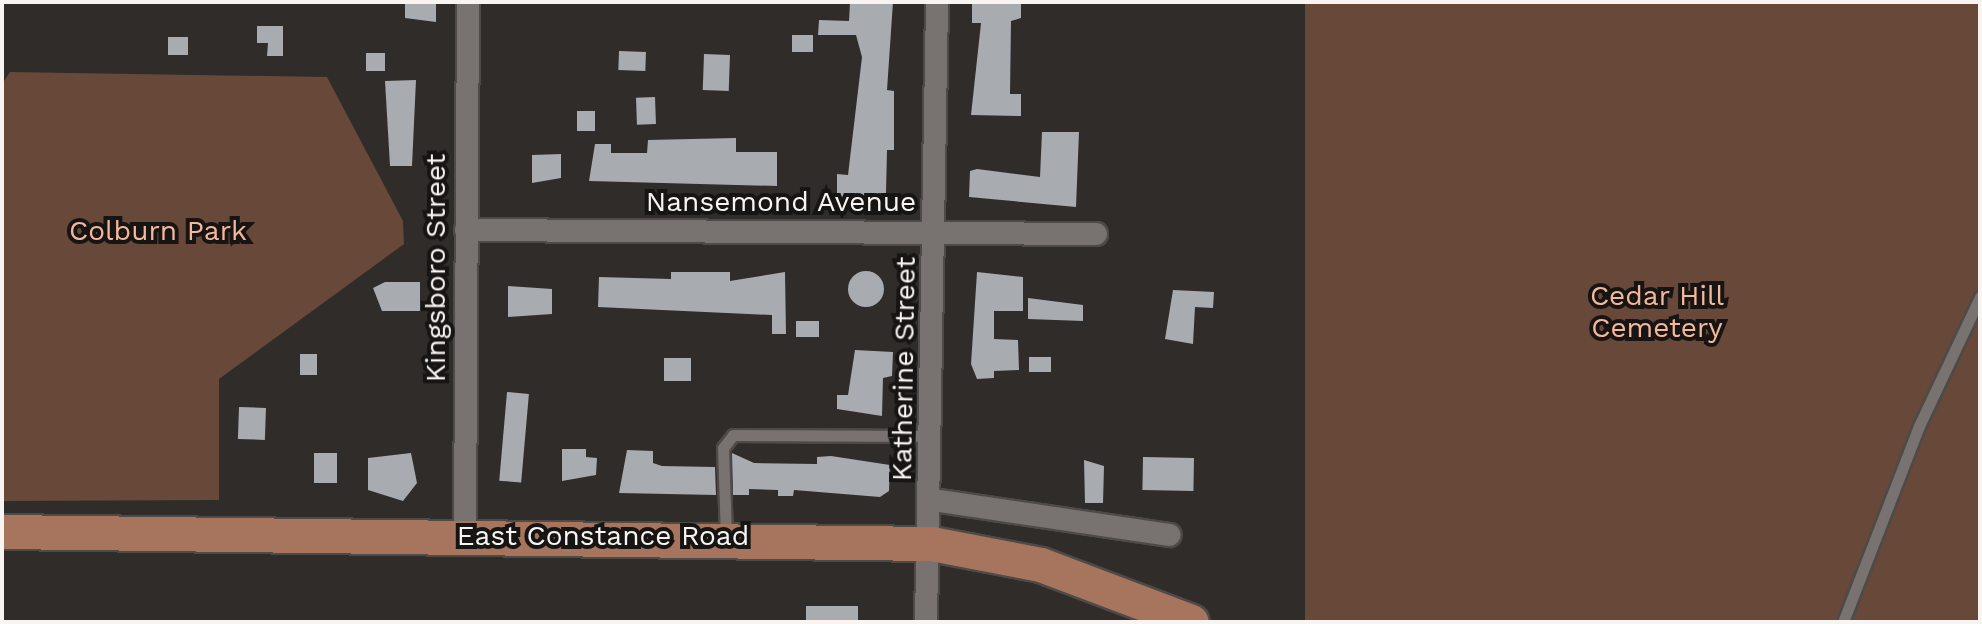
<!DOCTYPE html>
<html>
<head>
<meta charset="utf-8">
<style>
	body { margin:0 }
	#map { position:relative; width:1982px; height:624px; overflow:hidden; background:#302c2a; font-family:"Work Sans",sans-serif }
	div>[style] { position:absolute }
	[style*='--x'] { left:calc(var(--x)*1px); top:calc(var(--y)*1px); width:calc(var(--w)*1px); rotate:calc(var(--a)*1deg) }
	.green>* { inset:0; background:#684839; transform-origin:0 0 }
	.building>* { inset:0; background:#a8abb0; transform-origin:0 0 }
	.round { border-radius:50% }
	.roads { filter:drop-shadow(2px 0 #4e4a48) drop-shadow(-2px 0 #4e4a48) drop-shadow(0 2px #4e4a48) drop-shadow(0 -2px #4e4a48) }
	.service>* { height:11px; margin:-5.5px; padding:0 5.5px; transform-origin:5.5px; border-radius:5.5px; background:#787371 }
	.minor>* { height:22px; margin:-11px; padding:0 11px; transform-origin:11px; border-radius:11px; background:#787371 }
	.primary>* { height:34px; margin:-17px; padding:0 17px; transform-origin:17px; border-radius:17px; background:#a7755d }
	span { translate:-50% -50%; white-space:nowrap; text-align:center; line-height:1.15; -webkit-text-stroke:8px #171514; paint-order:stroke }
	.street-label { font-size:28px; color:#f7f4f2 }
	.park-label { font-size:28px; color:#f5b79a }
	.frame { position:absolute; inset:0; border:4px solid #f7f4f2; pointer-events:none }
</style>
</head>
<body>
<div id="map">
	<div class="green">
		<i style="left:1305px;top:2px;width:675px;height:623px"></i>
		<i style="clip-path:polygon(10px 72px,327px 77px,403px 221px,404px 244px,219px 379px,219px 500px,2px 501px,2px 84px)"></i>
	</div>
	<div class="building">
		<i style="clip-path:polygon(405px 2px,436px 2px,436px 22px,405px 18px)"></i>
		<i style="clip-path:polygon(850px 2px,893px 2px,887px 90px,894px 91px,894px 150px,887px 150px,886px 193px,878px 193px,878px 203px,837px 196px,837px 174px,848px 175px,862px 57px,856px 35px,818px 35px,819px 20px,849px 21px)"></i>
		<i style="clip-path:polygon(972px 2px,1021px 2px,1021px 18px,1011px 21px,1010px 94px,1021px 94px,1021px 116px,971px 115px,981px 23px,972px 23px)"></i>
		<i style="clip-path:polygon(257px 26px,283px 26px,283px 56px,267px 56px,268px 43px,257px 43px)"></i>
		<i style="left:792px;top:35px;width:21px;height:17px"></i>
		<i style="left:168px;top:37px;width:20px;height:18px"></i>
		<i style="left:619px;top:51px;width:27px;height:19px;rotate:2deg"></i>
		<i style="left:366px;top:53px;width:19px;height:18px"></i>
		<i style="left:704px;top:54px;width:26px;height:36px;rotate:2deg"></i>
		<i style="clip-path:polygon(416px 80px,412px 166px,390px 166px,385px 81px)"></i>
		<i style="left:655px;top:97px;width:27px;height:19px;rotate:88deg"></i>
		<i style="left:577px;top:111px;width:18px;height:20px"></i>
		<i style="clip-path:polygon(1042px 132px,1079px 132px,1076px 207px,969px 197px,970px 171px,977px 169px,1040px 177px)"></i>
		<i style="clip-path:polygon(736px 138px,736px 152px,777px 152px,777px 186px,589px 181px,595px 144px,611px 144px,611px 153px,647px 153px,648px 140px)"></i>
		<i style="clip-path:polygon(561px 154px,561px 178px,532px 183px,532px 155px)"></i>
		<i class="round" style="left:848px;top:271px;width:36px;height:36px"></i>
		<i style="clip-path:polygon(671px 272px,730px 272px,730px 281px,785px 272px,786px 334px,772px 334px,772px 315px,598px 307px,599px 277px,671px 279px)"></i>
		<i style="clip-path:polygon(977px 272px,1023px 277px,1023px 311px,994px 311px,994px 339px,1018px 340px,1019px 370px,994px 371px,994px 378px,977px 379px,971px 364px)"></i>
		<i style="clip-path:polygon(385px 282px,420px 282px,420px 311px,382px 311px,373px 288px)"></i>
		<i style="clip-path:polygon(508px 286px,552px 289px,552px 314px,508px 317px)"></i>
		<i style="clip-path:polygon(1173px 290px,1214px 292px,1213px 308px,1195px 307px,1193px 344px,1165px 339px)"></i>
		<i style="clip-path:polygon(1028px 298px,1083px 305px,1083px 321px,1028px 319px)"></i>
		<i style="left:796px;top:321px;width:23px;height:16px"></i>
		<i style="clip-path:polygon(855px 350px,893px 352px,892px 376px,883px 378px,882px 416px,837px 409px,837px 395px,848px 395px)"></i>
		<i style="left:300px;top:354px;width:17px;height:21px"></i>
		<i style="left:1029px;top:357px;width:22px;height:15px"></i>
		<i style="left:664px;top:358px;width:27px;height:23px"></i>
		<i style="left:507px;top:392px;width:22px;height:89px;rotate:5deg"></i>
		<i style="left:239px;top:407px;width:27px;height:32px;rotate:2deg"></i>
		<i style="clip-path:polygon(562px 449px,586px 449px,586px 457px,597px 458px,596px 475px,562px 481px)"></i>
		<i style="clip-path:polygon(627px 450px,653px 451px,653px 463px,662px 466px,715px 467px,716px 495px,619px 493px)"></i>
		<i style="left:314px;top:453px;width:23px;height:30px"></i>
		<i style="clip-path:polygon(411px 453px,417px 483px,403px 501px,368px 490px,368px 458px)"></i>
		<i style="clip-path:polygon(732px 453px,754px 463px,817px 464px,817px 457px,831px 456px,890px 465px,889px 491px,880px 497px,794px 490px,793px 496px,778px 496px,778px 490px,749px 489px,749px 495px,733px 495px)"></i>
		<i style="left:1143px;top:457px;width:51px;height:33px;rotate:1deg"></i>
		<i style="clip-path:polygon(1084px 460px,1104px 466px,1103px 503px,1085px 503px)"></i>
		<i style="left:858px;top:606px;width:16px;height:52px;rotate:90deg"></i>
	</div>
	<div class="roads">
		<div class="service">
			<i style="--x:726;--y:537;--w:89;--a:-91.9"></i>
			<i style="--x:723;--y:448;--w:16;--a:-52"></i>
			<i style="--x:733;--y:435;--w:200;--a:0.3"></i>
			<i style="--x:1843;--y:622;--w:210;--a:-68.8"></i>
			<i style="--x:1919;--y:426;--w:143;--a:-64.7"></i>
		</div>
		<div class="minor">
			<i style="--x:466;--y:230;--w:630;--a:0.36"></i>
			<i style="--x:933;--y:500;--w:239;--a:8.4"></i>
			<i style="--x:465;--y:535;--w:533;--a:-89.68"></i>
			<i style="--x:926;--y:622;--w:620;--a:-88.98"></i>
		</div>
		<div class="primary">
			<i style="--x:2;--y:532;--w:930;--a:0.74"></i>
			<i style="--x:932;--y:544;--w:111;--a:10.9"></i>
			<i style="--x:1041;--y:565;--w:161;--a:20.7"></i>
		</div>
	</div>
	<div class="street-label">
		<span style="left:781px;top:202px">Nansemond Avenue</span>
		<span style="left:436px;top:268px;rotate:-90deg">Kingsboro Street</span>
		<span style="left:904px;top:369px;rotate:-89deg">Katherine Street</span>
		<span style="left:603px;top:536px">East Constance Road</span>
	</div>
	<div class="park-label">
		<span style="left:158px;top:231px">Colburn Park</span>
		<span style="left:1657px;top:312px">Cedar Hill<br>Cemetery</span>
	</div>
	<div class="frame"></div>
</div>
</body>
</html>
